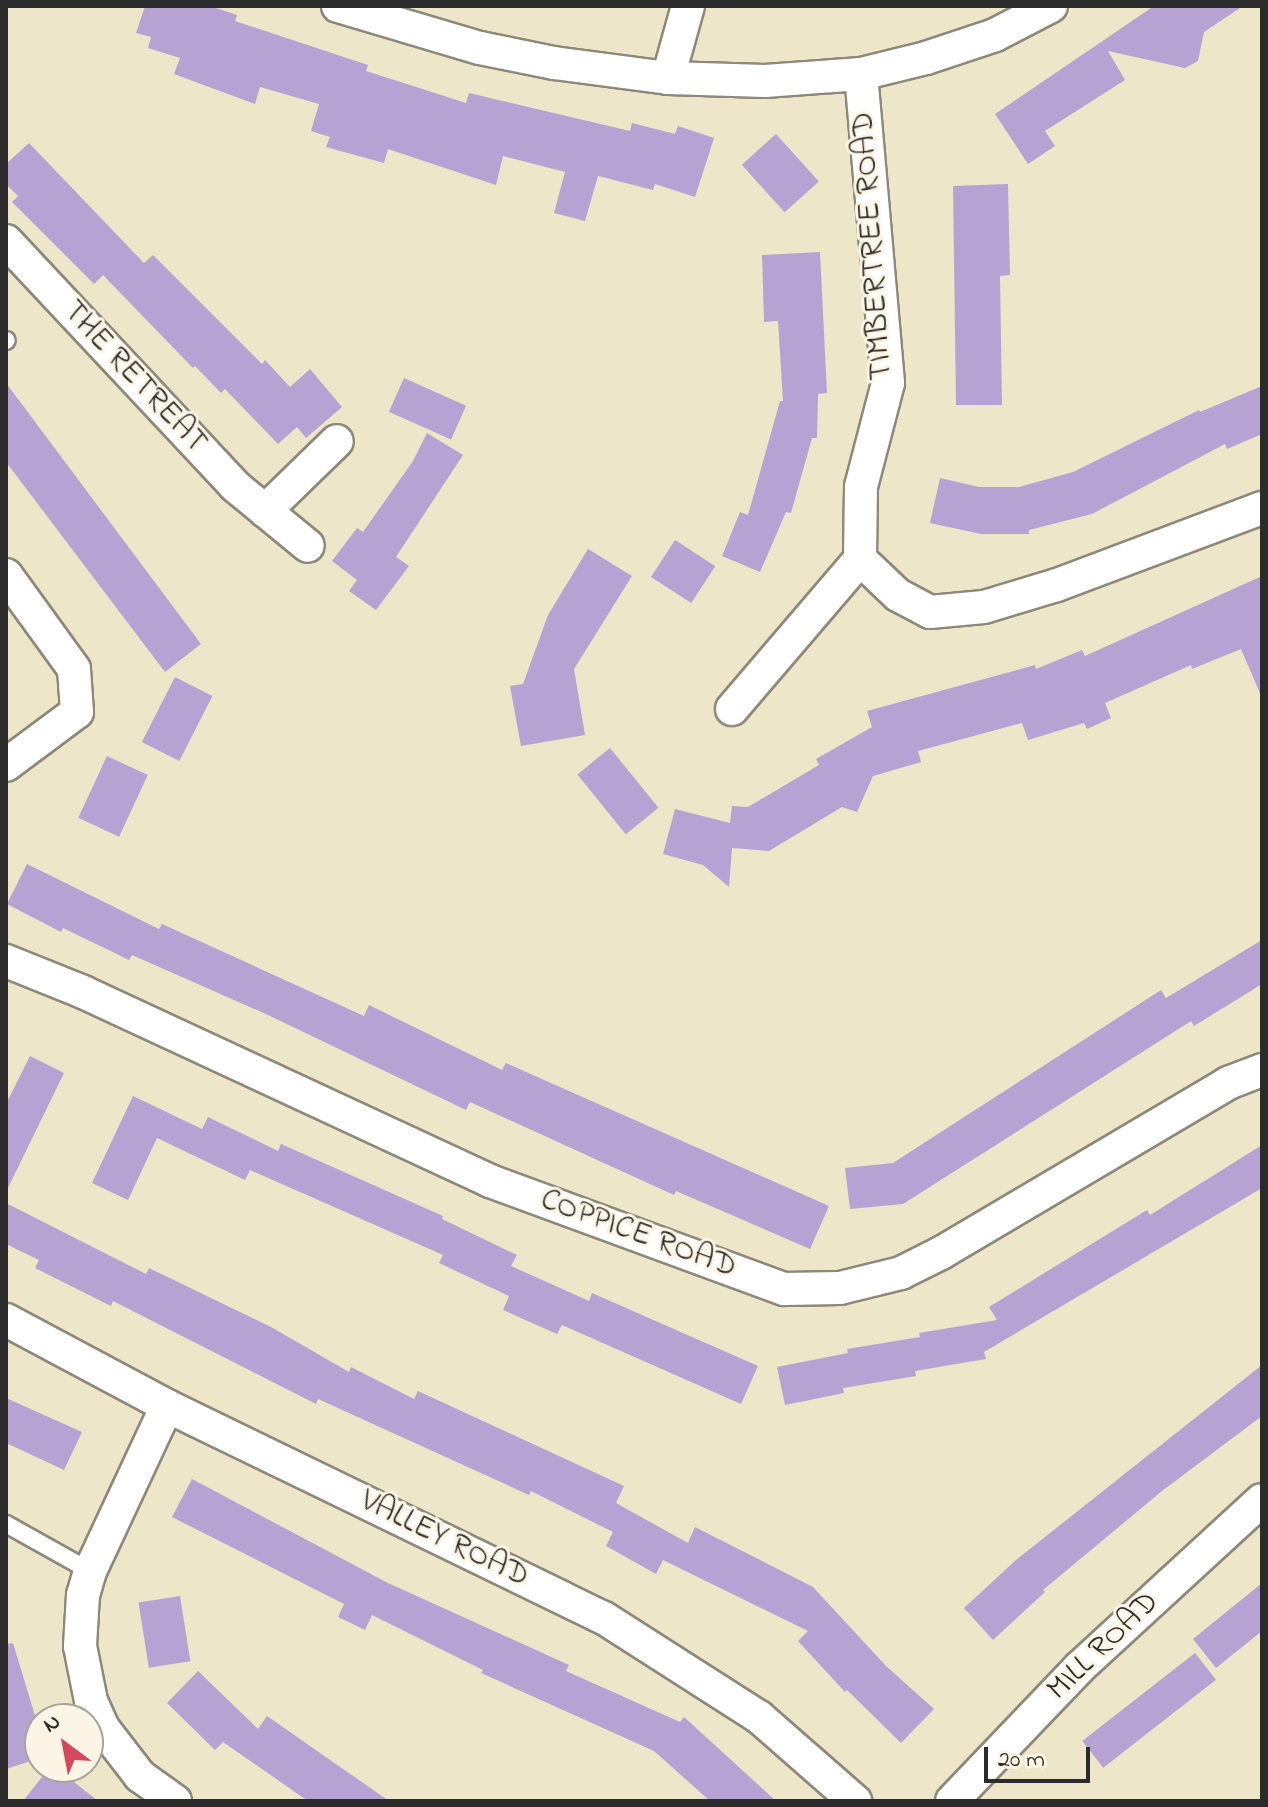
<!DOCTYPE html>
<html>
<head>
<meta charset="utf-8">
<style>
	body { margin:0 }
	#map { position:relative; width:1268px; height:1807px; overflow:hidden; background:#ede6c8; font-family:"Indie Flower",sans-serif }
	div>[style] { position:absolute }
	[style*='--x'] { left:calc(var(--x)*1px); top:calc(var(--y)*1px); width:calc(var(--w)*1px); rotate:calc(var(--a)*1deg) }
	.building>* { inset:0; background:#b7a2d4; transform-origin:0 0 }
	.roads { filter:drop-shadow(2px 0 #8c887a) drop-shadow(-2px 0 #8c887a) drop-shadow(0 2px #8c887a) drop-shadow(0 -2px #8c887a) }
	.service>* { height:16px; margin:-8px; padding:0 8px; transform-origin:8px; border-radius:8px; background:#fff }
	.minor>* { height:32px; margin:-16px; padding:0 16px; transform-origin:16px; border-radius:16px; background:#fff }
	span { translate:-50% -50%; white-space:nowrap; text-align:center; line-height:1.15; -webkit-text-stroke:6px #fcf5e5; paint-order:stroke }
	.street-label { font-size:32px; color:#2b2b2b }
	.frame { position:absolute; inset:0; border:8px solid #2b2b2b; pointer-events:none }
	.north { position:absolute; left:24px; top:1703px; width:80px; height:80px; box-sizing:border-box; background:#fcf5e5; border:2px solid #a8a49b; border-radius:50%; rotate:328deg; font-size:22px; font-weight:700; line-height:32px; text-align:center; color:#2b2b2b }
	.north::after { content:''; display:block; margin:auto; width:28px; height:36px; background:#d1495b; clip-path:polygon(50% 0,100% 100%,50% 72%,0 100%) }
	.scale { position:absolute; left:984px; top:1747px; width:106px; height:36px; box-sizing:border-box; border:4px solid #2b2b2b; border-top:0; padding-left:10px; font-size:24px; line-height:28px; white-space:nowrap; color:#2b2b2b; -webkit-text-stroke:6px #fcf5e5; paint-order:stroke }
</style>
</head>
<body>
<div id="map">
	<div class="building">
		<i style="clip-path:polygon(145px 6px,210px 6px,237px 15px,235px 21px,368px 65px,366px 71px,466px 103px,469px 93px,630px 131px,632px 123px,675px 134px,678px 126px,714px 138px,695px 197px,655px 184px,653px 190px,598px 176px,585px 221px,554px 213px,565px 172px,503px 156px,496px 185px,388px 149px,384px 163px,326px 147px,330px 137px,311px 131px,319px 104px,260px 87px,255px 104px,174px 74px,180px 58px,148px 48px,151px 37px,136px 33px)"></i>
		<i style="clip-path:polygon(1154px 6px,1243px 6px,1204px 32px,1198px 61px,1185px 68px,1108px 51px,1125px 80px,1045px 131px,1055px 146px,1028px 164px,995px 114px)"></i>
		<i style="left:776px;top:134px;width:64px;height:46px;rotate:48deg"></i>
		<i style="clip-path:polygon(29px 143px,144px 263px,153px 255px,262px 364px,265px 360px,290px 387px,310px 369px,342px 407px,306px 438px,297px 427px,278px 444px,225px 389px,221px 393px,195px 366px,193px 368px,103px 275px,94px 284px,12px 202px,18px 196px,6px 184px,6px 164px)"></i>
		<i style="clip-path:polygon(1008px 184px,1010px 275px,1000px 276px,1002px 405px,956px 405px,953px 186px)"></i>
		<i style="clip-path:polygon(820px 252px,827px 393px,818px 394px,817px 438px,812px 438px,791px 513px,786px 512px,760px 572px,722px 556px,740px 512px,748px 515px,780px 401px,783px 401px,778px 321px,764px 322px,762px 255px)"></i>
		<i style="left:404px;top:378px;width:68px;height:37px;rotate:24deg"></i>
		<i style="clip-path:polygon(6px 383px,201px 644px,165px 672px,6px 462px)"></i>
		<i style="clip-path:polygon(1262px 386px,1262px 434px,1227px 449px,1225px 444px,1092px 514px,1029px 530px,1029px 534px,981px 534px,930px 523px,940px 478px,979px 487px,1019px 487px,1073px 472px,1199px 410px,1200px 412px)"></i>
		<i style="clip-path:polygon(427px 433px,463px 455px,396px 557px,409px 566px,376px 610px,349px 591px,357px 580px,332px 561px,357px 528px,363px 532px,413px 461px)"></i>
		<i style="left:675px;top:540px;width:48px;height:44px;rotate:33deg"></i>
		<i style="clip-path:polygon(588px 549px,632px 576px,574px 669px,585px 735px,521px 746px,510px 686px,523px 684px,548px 615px)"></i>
		<i style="clip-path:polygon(1262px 576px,1262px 698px,1241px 649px,1192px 669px,1191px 665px,1105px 703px,1111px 718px,1087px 729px,1084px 723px,1028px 740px,1022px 723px,918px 751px,921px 762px,873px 776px,857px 812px,842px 807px,769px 851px,732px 848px,729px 887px,703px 865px,663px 854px,675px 809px,730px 823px,732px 806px,748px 807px,819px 765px,816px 759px,872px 727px,867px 711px,1035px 665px,1036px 669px,1082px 650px,1085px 656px)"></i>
		<i style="left:175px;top:677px;width:42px;height:73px;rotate:27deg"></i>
		<i style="left:610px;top:748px;width:77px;height:42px;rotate:51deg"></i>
		<i style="left:107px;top:756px;width:45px;height:68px;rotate:25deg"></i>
		<i style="clip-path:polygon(27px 864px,159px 929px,162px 924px,364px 1016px,369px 1005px,502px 1070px,506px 1063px,829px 1206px,810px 1249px,676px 1191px,674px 1195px,470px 1102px,466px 1110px,268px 1015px,132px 955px,129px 960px,63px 928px,61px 932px,7px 904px)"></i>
		<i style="clip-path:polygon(1262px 940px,1262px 984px,1194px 1026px,1191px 1021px,903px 1204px,850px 1209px,845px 1168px,893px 1163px,1161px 990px,1166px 998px)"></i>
		<i style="clip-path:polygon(30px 1056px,64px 1073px,6px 1192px,6px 1104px)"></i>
		<i style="clip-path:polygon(133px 1096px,202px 1129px,208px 1117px,278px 1151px,281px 1144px,443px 1216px,442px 1219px,517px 1255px,511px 1266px,589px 1301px,592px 1293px,758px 1366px,741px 1404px,562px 1325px,557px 1334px,503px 1310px,509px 1296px,439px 1263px,443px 1255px,250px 1170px,245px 1180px,157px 1138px,128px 1200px,92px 1183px)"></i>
		<i style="clip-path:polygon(1262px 1145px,1262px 1188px,984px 1352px,986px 1359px,915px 1371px,916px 1376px,843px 1388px,844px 1393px,785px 1405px,777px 1367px,848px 1353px,847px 1349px,920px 1337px,919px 1333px,997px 1320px,989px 1307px,1147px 1210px,1150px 1215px)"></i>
		<i style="clip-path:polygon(6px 1203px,146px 1274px,149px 1268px,271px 1327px,349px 1372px,351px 1367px,414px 1399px,418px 1391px,624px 1486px,616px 1503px,688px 1543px,695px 1527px,813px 1587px,886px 1666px,934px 1709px,901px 1743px,847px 1690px,845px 1692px,798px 1641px,808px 1631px,663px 1560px,656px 1574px,606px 1546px,613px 1532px,531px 1491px,529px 1495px,318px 1399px,316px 1404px,113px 1301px,111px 1306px,35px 1268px,39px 1260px,6px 1244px)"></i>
		<i style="clip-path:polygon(1262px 1365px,1262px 1416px,1162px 1491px,1043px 1590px,1045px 1592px,993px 1640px,964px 1608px,1016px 1560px)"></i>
		<i style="clip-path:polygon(6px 1398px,82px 1432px,64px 1470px,6px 1443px)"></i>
		<i style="clip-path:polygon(192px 1479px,388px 1583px,569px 1665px,566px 1671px,680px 1722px,684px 1717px,776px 1801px,710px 1801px,654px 1751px,481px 1673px,483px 1670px,372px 1615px,365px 1630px,338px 1617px,344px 1604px,172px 1517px)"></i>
		<i style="clip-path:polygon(1262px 1583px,1262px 1631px,1216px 1668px,1193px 1639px)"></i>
		<i style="left:180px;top:1596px;width:66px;height:42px;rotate:81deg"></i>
		<i style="clip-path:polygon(13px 1643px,40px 1732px,40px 1758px,6px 1769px,6px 1644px)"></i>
		<i style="left:1195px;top:1653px;width:34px;height:143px;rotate:52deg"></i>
		<i style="clip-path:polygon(198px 1671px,258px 1729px,267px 1716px,389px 1801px,308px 1801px,223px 1742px,215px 1750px,167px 1703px)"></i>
		<i style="clip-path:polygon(50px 1767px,55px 1767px,98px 1801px,23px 1801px)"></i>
	</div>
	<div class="roads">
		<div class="service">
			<i style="--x:6;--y:341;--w:1;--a:-45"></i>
			<i style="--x:6;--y:1524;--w:96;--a:29.2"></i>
		</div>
		<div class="minor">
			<i style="--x:338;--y:6;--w:148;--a:16.5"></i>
			<i style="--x:480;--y:48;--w:76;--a:11.5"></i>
			<i style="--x:554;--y:63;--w:115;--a:7.5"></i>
			<i style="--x:668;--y:78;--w:97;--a:1.8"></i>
			<i style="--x:765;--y:81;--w:96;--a:-4.2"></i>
			<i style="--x:861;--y:74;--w:67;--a:-13.8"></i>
			<i style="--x:926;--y:58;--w:73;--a:-18.4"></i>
			<i style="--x:995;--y:35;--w:63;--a:-27.4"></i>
			<i style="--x:861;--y:74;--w:310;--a:85"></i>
			<i style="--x:888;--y:383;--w:107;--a:104.6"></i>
			<i style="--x:861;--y:487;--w:72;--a:90.8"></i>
			<i style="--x:860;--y:559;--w:52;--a:43.5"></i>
			<i style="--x:898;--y:595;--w:36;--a:28"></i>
			<i style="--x:930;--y:612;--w:54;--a:-5.3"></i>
			<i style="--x:984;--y:607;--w:76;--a:-16.8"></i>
			<i style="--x:1057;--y:585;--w:219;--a:-20.6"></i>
			<i style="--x:668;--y:78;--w:75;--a:-74.5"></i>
			<i style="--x:6;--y:241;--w:335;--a:46.9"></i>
			<i style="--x:235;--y:486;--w:94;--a:39.4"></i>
			<i style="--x:265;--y:511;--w:100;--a:-44.2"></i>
			<i style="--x:6;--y:575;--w:116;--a:54.1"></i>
			<i style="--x:74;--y:669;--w:43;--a:86"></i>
			<i style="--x:77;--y:712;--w:89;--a:143.3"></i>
			<i style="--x:732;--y:709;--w:197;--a:-49.5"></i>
			<i style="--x:6;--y:961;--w:83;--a:21.9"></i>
			<i style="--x:83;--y:992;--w:449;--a:24.9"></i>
			<i style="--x:490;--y:1181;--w:313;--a:20.2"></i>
			<i style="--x:784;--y:1289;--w:56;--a:-1"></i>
			<i style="--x:840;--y:1288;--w:63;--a:-13.8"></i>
			<i style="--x:901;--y:1273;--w:45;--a:-26.6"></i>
			<i style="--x:941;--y:1253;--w:334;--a:-30.6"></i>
			<i style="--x:1228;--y:1083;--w:36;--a:-21"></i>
			<i style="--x:6;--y:1320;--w:183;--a:28.1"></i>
			<i style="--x:167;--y:1406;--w:486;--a:25.9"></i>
			<i style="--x:604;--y:1618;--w:184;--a:32.6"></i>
			<i style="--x:759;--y:1717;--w:128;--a:41.2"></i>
			<i style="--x:167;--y:1406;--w:182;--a:115"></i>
			<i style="--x:90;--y:1571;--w:25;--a:106"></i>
			<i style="--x:83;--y:1595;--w:51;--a:93.4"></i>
			<i style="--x:80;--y:1646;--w:56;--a:78.7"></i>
			<i style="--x:91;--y:1701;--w:30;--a:66"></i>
			<i style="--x:103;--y:1728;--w:61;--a:52.4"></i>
			<i style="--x:140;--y:1776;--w:43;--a:35.5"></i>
			<i style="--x:952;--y:1801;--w:184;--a:-46.3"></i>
			<i style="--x:1079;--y:1668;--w:248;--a:-42.6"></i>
		</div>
	</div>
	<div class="street-label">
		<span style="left:874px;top:246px;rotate:-94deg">TIMBERTREE ROAD</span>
		<span style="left:134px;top:378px;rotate:47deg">THE RETREAT</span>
		<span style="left:638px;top:1235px;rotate:20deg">COPPICE ROAD</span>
		<span style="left:444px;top:1540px;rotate:26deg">VALLEY ROAD</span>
		<span style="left:1104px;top:1647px;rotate:-44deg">MILL ROAD</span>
	</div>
	<div class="frame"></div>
	<div class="north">N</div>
	<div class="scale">20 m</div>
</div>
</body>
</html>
